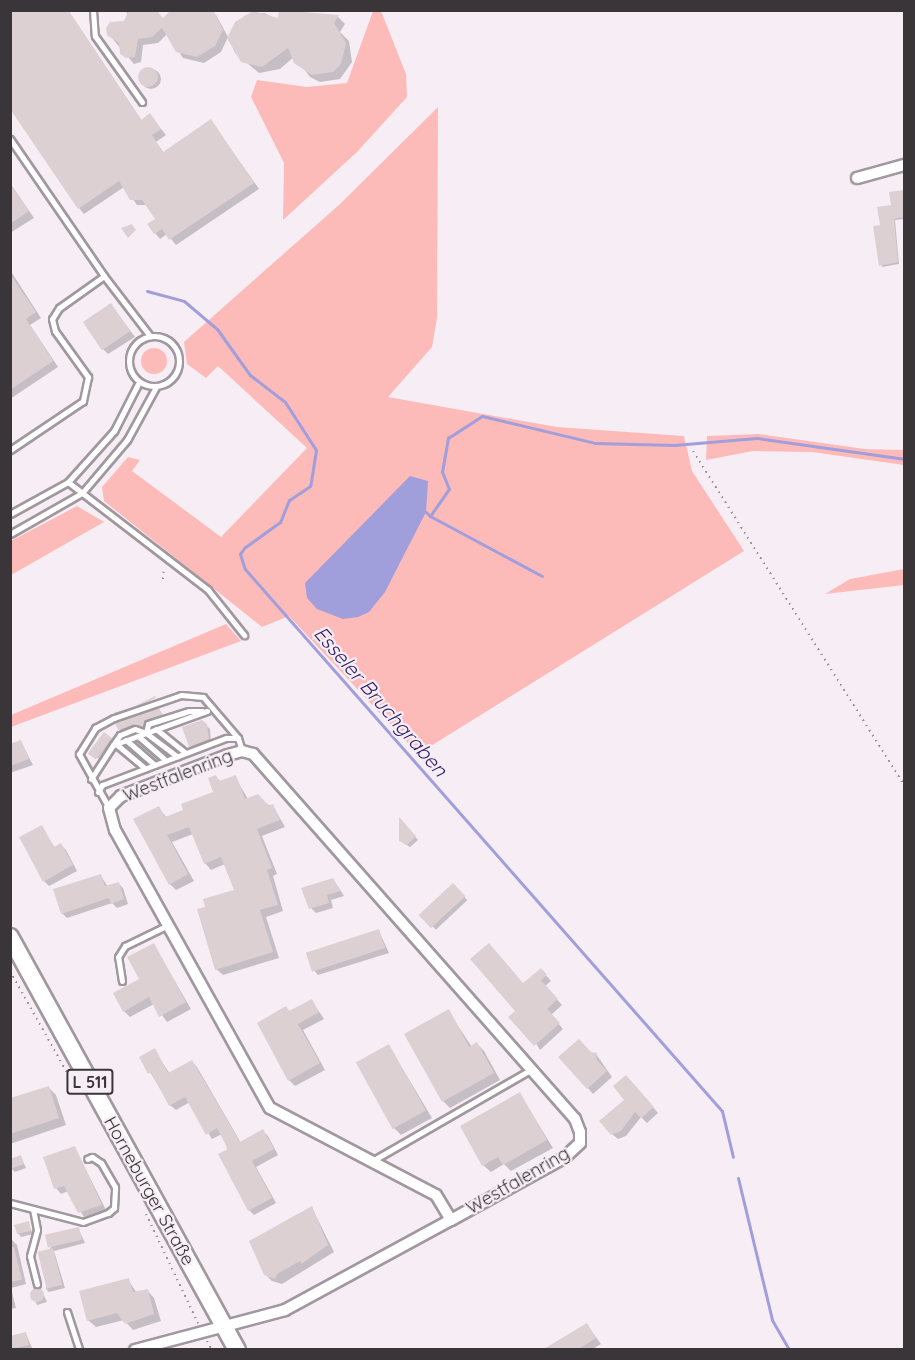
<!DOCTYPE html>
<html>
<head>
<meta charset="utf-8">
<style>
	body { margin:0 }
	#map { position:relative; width:915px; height:1360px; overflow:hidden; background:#f7eef5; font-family:Quicksand,sans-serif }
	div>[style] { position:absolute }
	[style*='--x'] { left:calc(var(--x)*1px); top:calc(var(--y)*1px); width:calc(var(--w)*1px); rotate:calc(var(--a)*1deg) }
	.green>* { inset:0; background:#fcbbb9 }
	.round { border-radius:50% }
	.water>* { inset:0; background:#a19edc }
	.shadow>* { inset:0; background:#0003; transform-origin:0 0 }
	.stream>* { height:3px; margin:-1.5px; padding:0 1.5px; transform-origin:1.5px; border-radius:1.5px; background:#a19edc }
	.building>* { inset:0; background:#dcd0d3; transform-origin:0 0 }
	.path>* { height:2px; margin-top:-1px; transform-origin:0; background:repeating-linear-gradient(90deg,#969095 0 1.5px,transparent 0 6px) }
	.roads { filter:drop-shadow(2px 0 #a1989f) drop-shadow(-2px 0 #a1989f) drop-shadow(0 2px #a1989f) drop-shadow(0 -2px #a1989f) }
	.lane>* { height:5px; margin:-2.5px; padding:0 2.5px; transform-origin:2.5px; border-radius:2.5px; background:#fff }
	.lane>.ring { margin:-2.5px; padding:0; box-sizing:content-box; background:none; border:5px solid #fff; border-radius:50% }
	.street>* { height:10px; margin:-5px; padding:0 5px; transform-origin:5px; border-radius:5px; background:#fff }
	.primary>* { height:16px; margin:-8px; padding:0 8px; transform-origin:8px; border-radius:8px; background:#fff }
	span { translate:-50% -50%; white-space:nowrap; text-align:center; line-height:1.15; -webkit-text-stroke:4.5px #f7eef5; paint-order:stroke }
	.shield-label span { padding:2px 4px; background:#f7eef5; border:2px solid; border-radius:4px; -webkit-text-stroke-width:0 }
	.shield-label { font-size:16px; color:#393538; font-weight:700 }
	.street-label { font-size:18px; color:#393538 }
	.water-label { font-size:20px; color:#30236c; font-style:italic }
	.frame { position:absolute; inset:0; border:12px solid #393538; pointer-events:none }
</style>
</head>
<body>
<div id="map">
	<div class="green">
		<i style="clip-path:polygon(373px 11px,381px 11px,406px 74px,407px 97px,357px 152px,283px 220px,284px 163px,251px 97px,257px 80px,307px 87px,347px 83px)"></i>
		<i style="clip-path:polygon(438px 107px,437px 318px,432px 347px,388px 397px,557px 427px,684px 436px,692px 471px,744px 551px,418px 754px,289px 616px,262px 627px,104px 501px,102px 487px,128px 457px,140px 460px,132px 471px,221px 537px,307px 448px,218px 366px,206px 378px,187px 364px,184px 342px,340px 204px)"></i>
		<i class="round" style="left:141px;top:348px;width:26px;height:26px"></i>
		<i style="clip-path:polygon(758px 434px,865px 449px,904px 450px,904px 465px,812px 452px,753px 451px,706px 460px,707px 436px)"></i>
		<i style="clip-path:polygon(77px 506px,104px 522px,11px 575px,11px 541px)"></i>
		<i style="clip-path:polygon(904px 569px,904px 585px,825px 594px,850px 579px)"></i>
		<i style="clip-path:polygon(226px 624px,241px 641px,11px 727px,11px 715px)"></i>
	</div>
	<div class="water">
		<i style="clip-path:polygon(410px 476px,428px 481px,426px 512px,385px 592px,369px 612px,358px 617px,343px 619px,317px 609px,307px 598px,305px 583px)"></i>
	</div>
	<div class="shadow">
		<i style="clip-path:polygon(68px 10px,142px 121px,150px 115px,166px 135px,156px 142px,164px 153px,211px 121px,259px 189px,176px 245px,167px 234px,160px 239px,155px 233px,157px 219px,147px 205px,137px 205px,124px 187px,84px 214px,79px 208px)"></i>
		<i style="clip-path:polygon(125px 10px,151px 10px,163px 20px,216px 15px,228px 37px,221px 52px,204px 63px,183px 58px,167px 34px,158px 43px,143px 45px,141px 62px,134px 64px,111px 37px,133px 23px)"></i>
		<i style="clip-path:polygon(281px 10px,338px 17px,345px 24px,340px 32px,349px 41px,352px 62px,340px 79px,320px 82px,310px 77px,295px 56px,280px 69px,259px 73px,235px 53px,229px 38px,244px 16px,264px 13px,279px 20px)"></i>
		<i class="round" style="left:141px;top:69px;width:20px;height:20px"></i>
		<i style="clip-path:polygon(10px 183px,34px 218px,10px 233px)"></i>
		<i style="clip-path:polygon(904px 191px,904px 219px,895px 220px,899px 264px,882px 267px,882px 226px,893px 206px,891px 193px)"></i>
		<i style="clip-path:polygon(10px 270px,41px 318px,30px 325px,58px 367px,10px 399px)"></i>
		<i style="clip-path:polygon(111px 305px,135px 337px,108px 354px,103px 349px)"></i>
		<i style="clip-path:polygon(155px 700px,159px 704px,119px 718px,114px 713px)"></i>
		<i style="clip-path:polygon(159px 709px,166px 720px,151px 725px,148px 731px,140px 729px,125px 735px,120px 730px,117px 724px)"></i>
		<i style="clip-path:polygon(201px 721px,210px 729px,211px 742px,194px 749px,190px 746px)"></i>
		<i style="left:104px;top:734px;width:10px;height:23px;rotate:37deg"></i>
		<i style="clip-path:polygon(21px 742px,33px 765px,10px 773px,10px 746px)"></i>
		<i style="clip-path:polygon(216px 777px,221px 782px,235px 777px,248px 799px,273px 806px,285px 827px,262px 836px,277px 874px,273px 876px,283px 911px,266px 917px,279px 958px,223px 975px,216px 969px,236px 891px,225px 864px,211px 870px,205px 863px,193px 834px,172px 842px,194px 881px,176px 890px,170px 884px,159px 808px,167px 818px,185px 811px,215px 792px)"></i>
		<i style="clip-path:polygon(401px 820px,418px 840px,410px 847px,403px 843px)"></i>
		<i style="clip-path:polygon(41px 827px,55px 848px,61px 845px,66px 850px,77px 871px,49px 886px,44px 881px)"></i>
		<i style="clip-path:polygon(101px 876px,108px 887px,118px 883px,123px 888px,128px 904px,117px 908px,112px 903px,67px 918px,62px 913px)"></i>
		<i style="clip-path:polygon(333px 879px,344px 896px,331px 900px,333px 908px,316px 913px,311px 908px)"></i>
		<i style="left:453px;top:885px;width:21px;height:43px;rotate:47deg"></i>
		<i style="clip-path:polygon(379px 931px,389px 953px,318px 975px,313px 969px)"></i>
		<i style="clip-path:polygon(154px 945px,191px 1009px,167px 1022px,154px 1004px,130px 1017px,124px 1011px)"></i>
		<i style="clip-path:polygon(541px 970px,551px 981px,545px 986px,562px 1005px,551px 1015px,563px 1029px,540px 1050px,517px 1011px,524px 984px)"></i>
		<i style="clip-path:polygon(312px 1001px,324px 1019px,303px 1030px,325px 1070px,295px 1086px,289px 1080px,286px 1008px,290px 1012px)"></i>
		<i style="clip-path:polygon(448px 1011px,472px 1047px,477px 1044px,484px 1051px,500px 1080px,450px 1108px,443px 1101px)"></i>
		<i style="clip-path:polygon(389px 1046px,432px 1118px,401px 1135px,394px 1128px)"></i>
		<i style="clip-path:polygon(154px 1050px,170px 1074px,192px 1062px,197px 1067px,241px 1143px,263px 1131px,268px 1136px,278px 1155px,256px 1167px,276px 1203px,254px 1215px,249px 1210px,222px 1134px,212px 1139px,190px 1102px,176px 1110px,170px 1105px,141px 1057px)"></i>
		<i style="clip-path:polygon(596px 1054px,612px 1077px,593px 1094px,561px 1057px)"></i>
		<i style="clip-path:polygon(631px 1082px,658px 1113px,647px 1123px,641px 1117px,626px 1136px,618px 1139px,612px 1134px)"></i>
		<i style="clip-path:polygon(48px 1087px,56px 1095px,66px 1125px,10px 1144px,10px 1100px)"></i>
		<i style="clip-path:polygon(520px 1094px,553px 1148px,511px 1171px,504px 1164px,491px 1172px,483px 1165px)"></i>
		<i style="clip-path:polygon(75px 1148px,106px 1210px,84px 1217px,68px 1191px,61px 1194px,56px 1188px)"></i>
		<i style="clip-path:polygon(21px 1157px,26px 1168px,15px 1172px,11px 1168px)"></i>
		<i style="clip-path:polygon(312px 1208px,334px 1252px,282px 1284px,272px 1281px,265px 1274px)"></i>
		<i style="clip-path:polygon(28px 1223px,33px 1234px,21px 1237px,18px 1233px)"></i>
		<i style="clip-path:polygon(78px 1228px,85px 1243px,54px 1251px,65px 1288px,49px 1292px,46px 1289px,50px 1248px)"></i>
		<i style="clip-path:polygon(12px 1240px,17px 1245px,26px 1284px,11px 1288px,16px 1308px,10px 1309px,10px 1241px)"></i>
		<i style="clip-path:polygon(128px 1280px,137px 1293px,147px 1290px,154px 1298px,161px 1321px,133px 1330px,124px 1320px,96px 1327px,88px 1320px)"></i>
		<i style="clip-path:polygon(41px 1289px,47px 1302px,37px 1305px,32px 1292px)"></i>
		<i style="clip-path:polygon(587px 1325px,601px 1344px,591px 1350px,545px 1350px)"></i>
		<i style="clip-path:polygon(10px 1331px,13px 1337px,26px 1334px,33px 1350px,10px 1350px)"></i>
	</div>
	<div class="stream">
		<i style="--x:147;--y:291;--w:38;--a:15"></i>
		<i style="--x:184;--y:301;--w:43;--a:40.3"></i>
		<i style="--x:217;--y:329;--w:57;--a:54.3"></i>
		<i style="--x:250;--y:375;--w:44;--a:37.6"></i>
		<i style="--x:285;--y:402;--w:57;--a:57.1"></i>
		<i style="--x:316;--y:450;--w:36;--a:99"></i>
		<i style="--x:310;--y:486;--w:25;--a:146"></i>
		<i style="--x:289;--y:500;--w:24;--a:112"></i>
		<i style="--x:280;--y:522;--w:44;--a:144.2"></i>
		<i style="--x:244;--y:548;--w:7;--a:124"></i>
		<i style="--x:240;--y:554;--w:16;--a:72"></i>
		<i style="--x:245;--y:569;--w:722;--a:48.65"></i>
		<i style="--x:722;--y:1111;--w:47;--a:76.6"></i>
		<i style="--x:426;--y:512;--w:6;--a:45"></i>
		<i style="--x:430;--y:516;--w:33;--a:-55"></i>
		<i style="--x:449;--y:489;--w:18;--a:-112"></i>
		<i style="--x:442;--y:472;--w:35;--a:-80"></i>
		<i style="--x:448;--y:438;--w:40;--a:-32.9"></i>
		<i style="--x:482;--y:416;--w:116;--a:13.4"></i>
		<i style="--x:595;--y:443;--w:79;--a:1.5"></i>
		<i style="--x:674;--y:445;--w:83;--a:-4.8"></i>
		<i style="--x:757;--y:438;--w:148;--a:8.1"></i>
		<i style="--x:430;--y:516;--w:127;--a:28.2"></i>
		<i style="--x:738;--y:1178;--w:146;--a:76.5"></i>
		<i style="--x:772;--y:1320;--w:34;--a:60"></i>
	</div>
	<div class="building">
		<i style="clip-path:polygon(10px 10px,68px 10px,141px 120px,150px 113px,161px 129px,152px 135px,163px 152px,211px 119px,254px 183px,169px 240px,162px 229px,154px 234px,147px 224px,155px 219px,142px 200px,130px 200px,119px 181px,78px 209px,10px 109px)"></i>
		<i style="clip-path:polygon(129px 10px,156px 10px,163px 18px,171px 10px,213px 10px,223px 30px,215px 46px,197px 57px,176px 52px,162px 28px,152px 37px,138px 39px,135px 57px,126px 58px,120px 54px,119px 43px,107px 35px,106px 28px,110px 22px,124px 21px)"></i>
		<i style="clip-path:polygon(279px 10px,339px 15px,334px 23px,346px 43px,341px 64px,333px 72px,312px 75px,294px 63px,288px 48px,262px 67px,241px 62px,227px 38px,235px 22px,253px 11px,278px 18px)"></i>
		<i class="round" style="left:138px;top:67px;width:20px;height:20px"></i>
		<i style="clip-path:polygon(10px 184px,29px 211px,10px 224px)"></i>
		<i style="clip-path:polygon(904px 190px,904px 217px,894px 219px,898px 262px,879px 266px,873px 226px,880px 225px,877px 207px,891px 205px,889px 192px)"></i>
		<i style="clip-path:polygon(132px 224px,136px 230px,128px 238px,121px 228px)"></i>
		<i style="clip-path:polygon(10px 274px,36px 312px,26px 319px,53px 361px,10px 390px)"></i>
		<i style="left:111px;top:303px;width:34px;height:34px;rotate:56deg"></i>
		<i style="left:155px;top:696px;width:2px;height:47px;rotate:63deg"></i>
		<i style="clip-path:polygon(159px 708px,162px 715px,146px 720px,142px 727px,134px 724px,118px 730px,115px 723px)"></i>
		<i style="clip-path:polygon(202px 720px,207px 724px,209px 739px,189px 747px,182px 727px)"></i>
		<i style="left:104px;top:732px;width:10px;height:27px;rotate:37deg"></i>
		<i style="clip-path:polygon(21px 740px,29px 759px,10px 766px,10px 744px)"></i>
		<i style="clip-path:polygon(216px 775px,219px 781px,236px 775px,245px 799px,258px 794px,269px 806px,273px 804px,280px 820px,257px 829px,272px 868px,267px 870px,278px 905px,260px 910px,273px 952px,215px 970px,197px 909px,205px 907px,203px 899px,234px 890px,221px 857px,204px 864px,189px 827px,167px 835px,188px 874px,169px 885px,133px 819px,159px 806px,165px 817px,183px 810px,181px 804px,213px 792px,208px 778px)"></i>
		<i style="clip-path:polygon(399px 817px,416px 836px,407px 845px,399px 841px)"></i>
		<i style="clip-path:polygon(42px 825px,54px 847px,61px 843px,73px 865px,43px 882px,19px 837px)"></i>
		<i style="clip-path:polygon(101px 874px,105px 886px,119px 882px,124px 899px,111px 904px,109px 898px,61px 914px,53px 889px)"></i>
		<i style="clip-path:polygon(333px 878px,340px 891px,327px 895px,329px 903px,309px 909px,301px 888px)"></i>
		<i style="left:453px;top:883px;width:18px;height:47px;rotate:47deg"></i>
		<i style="left:379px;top:929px;width:20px;height:77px;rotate:72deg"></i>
		<i style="clip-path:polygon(154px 943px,186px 1002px,159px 1017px,149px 997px,123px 1012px,113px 993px,139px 979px,127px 957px)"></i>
		<i style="clip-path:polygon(489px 943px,523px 983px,541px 968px,547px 975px,541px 980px,558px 999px,547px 1009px,560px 1023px,534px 1046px,508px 1017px,515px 1011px,470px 959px)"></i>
		<i style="clip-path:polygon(312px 999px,319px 1012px,298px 1024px,320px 1063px,288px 1081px,257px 1023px,286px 1006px,289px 1011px)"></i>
		<i style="clip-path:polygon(449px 1009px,469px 1047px,477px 1042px,494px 1073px,442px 1102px,404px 1034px)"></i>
		<i style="clip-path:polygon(579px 1039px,591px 1052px,597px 1053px,596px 1059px,607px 1071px,587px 1089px,558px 1057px)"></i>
		<i style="left:389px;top:1044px;width:76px;height:38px;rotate:61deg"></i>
		<i style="clip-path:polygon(155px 1048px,168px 1073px,192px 1060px,240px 1142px,263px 1129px,274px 1149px,252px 1161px,272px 1198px,248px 1211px,218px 1154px,228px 1149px,217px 1128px,206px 1135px,185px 1097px,169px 1106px,151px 1072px,148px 1074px,139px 1057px)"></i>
		<i style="clip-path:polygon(626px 1075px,654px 1107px,641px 1118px,635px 1112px,621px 1131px,611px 1135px,599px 1121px,624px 1100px,613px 1086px)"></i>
		<i style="clip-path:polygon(49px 1086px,59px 1118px,10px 1134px,10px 1098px)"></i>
		<i style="clip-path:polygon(520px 1092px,547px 1140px,503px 1165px,498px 1157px,482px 1166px,460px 1126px)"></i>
		<i style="clip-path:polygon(75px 1146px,102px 1205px,78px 1213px,64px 1186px,54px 1189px,43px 1157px)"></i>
		<i style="clip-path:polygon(21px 1155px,24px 1164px,10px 1169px,10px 1159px)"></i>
		<i style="clip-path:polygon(312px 1206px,328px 1245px,301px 1264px,300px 1261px,277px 1274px,275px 1279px,264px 1275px,249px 1241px)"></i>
		<i style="clip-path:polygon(29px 1221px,31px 1231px,17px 1234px,14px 1225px)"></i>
		<i style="left:79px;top:1227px;width:13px;height:35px;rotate:77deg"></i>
		<i style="clip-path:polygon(10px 1247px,14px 1247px,22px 1280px,10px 1282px)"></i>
		<i style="left:53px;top:1248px;width:38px;height:16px;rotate:76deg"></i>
		<i style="clip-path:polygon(129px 1278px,133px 1292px,148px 1289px,154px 1314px,125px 1324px,117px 1313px,87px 1321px,79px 1291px)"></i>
		<i class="round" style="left:30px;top:1288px;width:14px;height:14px"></i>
		<i style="clip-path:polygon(587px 1323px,596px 1338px,577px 1350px,542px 1350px)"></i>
		<i style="clip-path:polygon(26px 1332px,29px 1345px,10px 1349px,10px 1336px)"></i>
	</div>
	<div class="path">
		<i style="--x:693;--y:451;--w:395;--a:57.7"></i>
		<i style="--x:163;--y:579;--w:12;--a:-85"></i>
		<i style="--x:10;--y:971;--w:141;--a:60.7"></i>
		<i style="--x:146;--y:1214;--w:121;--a:64.5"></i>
		<i style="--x:207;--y:1341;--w:10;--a:61"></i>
	</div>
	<div class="roads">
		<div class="lane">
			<i style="--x:93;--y:10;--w:26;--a:86"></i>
			<i style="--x:95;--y:36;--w:81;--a:54.5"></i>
			<i style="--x:10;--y:139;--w:166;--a:55.5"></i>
			<i style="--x:104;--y:276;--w:55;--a:144.6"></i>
			<i style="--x:59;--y:308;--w:13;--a:122"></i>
			<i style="--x:52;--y:319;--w:12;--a:76"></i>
			<i style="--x:55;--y:331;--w:57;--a:54.3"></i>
			<i style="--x:88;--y:377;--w:25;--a:102"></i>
			<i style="--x:83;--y:401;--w:88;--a:146.1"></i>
			<i style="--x:104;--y:276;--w:76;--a:52.5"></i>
			<i class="ring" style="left:129px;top:336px;width:45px;height:45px"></i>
			<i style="--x:68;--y:482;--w:177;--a:37.6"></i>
			<i style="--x:208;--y:590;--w:58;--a:51.3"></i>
			<i style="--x:10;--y:514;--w:66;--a:-28.9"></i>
			<i style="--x:68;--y:482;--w:69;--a:-48"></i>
			<i style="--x:114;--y:431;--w:55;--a:-63"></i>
			<i style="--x:10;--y:534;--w:83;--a:-29.7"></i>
			<i style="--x:82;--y:493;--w:70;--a:-49.7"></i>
			<i style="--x:127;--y:440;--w:60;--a:-61.3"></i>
			<i style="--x:156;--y:729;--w:38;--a:39"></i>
			<i style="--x:146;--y:733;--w:9;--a:-77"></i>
			<i style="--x:148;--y:724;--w:43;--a:-17.6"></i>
			<i style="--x:189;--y:711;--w:13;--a:0"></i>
			<i style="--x:138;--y:736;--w:37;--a:41"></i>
			<i style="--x:126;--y:740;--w:38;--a:41"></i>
			<i style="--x:116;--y:744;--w:38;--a:40"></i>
			<i style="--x:113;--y:745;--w:12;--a:-55"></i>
			<i style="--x:120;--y:735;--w:16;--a:-22"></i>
			<i style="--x:135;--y:729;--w:12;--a:20"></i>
			<i style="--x:146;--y:733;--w:39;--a:37"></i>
			<i style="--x:91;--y:779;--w:40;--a:-57.1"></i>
			<i style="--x:113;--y:745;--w:100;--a:-19.9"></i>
			<i style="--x:98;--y:792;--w:8;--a:-60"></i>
			<i style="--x:102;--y:785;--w:133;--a:-20.8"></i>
			<i style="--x:226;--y:738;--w:12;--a:0"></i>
			<i style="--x:109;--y:808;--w:62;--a:-119.1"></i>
			<i style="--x:79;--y:754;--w:31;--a:-58"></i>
			<i style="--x:95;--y:728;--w:21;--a:-28"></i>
			<i style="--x:114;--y:718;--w:71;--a:-18.9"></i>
			<i style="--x:181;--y:695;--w:22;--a:5"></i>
			<i style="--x:203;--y:697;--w:54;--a:49.5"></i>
			<i style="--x:238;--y:738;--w:14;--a:73"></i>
			<i style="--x:122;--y:981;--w:24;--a:-99"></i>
			<i style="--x:118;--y:957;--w:13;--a:-58"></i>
			<i style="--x:125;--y:946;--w:48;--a:-26"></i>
			<i style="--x:372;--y:1161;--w:182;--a:-29.9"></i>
			<i style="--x:10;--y:1203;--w:75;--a:14.6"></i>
			<i style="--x:83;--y:1222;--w:27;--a:-20"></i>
			<i style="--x:108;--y:1213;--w:8;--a:-40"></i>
			<i style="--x:114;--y:1208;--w:21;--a:-87"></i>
			<i style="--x:115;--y:1187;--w:28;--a:-120"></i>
			<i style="--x:101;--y:1163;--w:11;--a:-146"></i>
			<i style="--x:92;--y:1157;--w:5;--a:158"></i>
			<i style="--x:33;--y:1209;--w:21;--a:79"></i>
			<i style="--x:37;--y:1230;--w:27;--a:105"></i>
			<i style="--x:30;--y:1256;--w:29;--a:76"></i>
			<i style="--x:67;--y:1312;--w:40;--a:72"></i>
		</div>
		<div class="street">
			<i style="--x:857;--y:178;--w:49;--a:-15.5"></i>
			<i style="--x:135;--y:1350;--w:155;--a:-14.9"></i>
			<i style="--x:285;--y:1310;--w:189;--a:-28.5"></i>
			<i style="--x:451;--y:1220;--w:129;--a:-28.8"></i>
			<i style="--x:564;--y:1158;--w:22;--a:-43"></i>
			<i style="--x:580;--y:1143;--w:11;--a:-90"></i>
			<i style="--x:580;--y:1132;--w:14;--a:-111"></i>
			<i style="--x:575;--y:1119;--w:487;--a:-131.4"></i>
			<i style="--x:253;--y:754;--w:11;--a:-165"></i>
			<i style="--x:242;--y:751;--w:15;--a:164"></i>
			<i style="--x:228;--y:755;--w:115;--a:159"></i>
			<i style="--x:121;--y:796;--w:17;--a:135"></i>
			<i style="--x:109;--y:808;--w:23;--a:75"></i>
			<i style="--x:115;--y:830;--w:318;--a:60.9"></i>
			<i style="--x:270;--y:1108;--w:187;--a:27.7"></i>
			<i style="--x:436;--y:1195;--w:29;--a:59"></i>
		</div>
		<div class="primary">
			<i style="--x:10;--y:937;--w:471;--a:61.2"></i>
		</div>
	</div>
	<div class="shield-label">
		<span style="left:90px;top:1082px">L 511</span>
	</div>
	<div class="street-label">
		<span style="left:178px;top:776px;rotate:-21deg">Westfalenring</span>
		<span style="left:518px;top:1181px;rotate:-30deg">Westfalenring</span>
		<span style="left:149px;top:1191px;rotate:61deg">Horneburger Straße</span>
	</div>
	<div class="water-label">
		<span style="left:381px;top:701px;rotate:49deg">Esseler Bruchgraben</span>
	</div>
	<div class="frame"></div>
</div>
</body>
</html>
